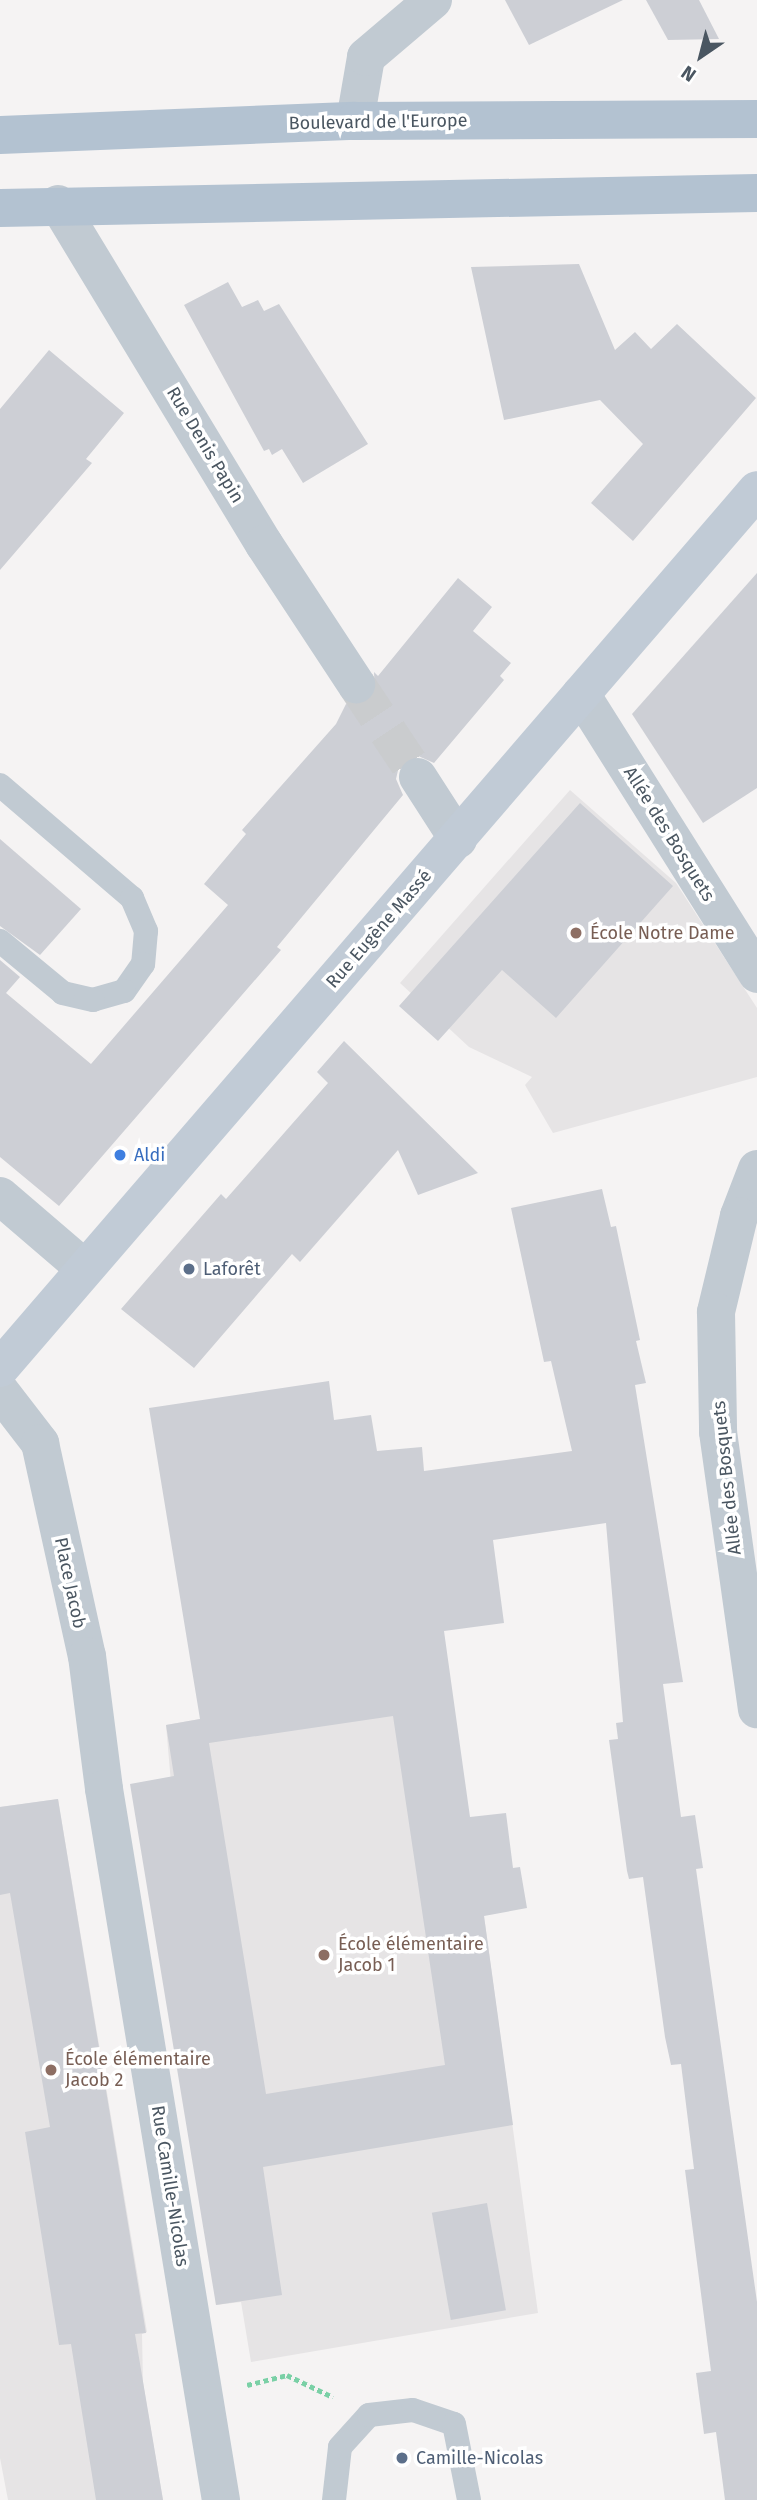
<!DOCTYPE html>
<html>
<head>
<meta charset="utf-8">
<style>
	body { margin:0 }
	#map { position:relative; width:757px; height:2500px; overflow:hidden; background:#f5f3f3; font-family:"Fira Sans",sans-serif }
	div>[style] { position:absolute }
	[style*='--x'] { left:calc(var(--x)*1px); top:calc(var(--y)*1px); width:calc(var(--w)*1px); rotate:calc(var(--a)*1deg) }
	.education>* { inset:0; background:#e6e4e5 }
	.building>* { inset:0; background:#cdcfd5; transform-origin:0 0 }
	.street-tunnel>* { height:38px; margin-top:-19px; transform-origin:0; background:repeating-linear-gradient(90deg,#caccce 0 38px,transparent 0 57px) }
	.path>* { height:4.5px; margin-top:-2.25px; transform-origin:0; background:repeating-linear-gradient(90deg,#7ad0a6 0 5px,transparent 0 8.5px) }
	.lane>* { height:24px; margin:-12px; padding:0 12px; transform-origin:12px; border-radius:12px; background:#c1cad2 }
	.street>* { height:38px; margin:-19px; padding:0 19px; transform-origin:19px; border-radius:19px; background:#c1cad2 }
	.secondary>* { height:38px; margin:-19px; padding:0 19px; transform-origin:19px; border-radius:19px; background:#c1cbd6 }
	.primary>* { height:38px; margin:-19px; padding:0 19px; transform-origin:19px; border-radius:19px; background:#b3c2d1 }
	.dots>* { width:19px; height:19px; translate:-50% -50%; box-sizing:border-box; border:4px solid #fff; border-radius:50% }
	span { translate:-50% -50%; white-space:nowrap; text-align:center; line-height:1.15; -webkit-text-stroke:7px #fff; paint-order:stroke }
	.street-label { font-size:18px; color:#4a5661 }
	.education-label { font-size:18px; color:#785e54 }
	.left { translate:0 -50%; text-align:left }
	.shop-label { font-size:18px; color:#366cbe }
	.service-label { font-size:18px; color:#4e5e75 }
	.north { position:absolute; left:666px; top:21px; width:70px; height:70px; -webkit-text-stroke:5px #fff; paint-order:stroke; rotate:215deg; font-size:19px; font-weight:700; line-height:28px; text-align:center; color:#4a5661 }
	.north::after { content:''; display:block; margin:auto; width:24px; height:32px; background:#4a5661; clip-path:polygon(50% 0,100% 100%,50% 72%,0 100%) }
</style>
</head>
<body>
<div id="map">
	<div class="education">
		<i style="clip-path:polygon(570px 790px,676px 883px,757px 1008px,757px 1077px,553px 1133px,525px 1085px,532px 1077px,469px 1047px,400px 983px)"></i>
		<i style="clip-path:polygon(420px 1628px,484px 1916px,538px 2313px,251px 2362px,241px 2302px,216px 2305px,166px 1725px,200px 1719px)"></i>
		<i style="clip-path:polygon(58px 1799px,147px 2332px,142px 2334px,143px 2383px,163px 2500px,8px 2500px,0 2458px,0 1807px)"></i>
	</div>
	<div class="building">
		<i style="clip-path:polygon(505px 0,623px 0,529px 45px)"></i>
		<i style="clip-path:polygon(646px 0,699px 0,719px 39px,668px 40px)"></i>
		<i style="clip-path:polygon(579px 264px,615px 350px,635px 332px,651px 349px,677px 324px,756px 398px,633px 541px,591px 503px,643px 444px,600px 400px,504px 420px,471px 267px)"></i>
		<i style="clip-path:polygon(228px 282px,242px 307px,258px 300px,264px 311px,279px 304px,368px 444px,303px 483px,282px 449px,272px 455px,269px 449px,264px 451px,184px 305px)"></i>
		<i style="clip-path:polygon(49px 350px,124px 413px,86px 459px,92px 463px,0 570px,0 409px)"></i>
		<i style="clip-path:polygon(757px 573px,757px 788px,703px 823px,632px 714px)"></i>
		<i style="clip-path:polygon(458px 578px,492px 607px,473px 631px,511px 663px,500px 676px,504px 680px,434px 763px,416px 755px,399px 766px,396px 779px,403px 795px,277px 947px,281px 950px,59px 1206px,0 1157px,0 960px,20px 977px,6px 993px,91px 1064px,228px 905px,204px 884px,246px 834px,242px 830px,336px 724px,346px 704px,358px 706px,375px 694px,374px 672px,378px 676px)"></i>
		<i style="clip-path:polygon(580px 803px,673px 886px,556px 1018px,502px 970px,438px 1041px,399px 1006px)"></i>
		<i style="clip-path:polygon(0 839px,81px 909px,40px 955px,0 926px)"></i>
		<i style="clip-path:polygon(344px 1041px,478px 1173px,418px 1195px,398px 1150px,300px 1262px,292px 1254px,194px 1368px,121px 1309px,221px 1194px,226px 1199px,328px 1083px,317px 1072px)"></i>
		<i style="clip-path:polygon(evenodd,602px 1189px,611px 1227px,616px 1226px,640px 1340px,636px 1341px,646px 1383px,635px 1385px,683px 1682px,663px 1684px,681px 1817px,695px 1815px,703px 1868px,696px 1869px,757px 2302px,757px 2500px,725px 2500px,716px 2432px,704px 2434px,696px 2373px,711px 2371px,685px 2170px,694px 2169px,681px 2064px,671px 2065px,665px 2037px,643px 1877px,629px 1879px,627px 1871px,609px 1740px,618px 1739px,616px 1723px,623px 1722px,606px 1523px,493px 1540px,504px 1623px,444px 1631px,470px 1817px,506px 1813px,513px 1868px,520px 1867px,527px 1908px,484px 1916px,513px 2125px,263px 2167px,282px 2295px,216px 2305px,130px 1784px,174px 1776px,166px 1725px,200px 1719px,149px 1408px,329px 1381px,334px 1420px,371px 1415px,377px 1451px,422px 1447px,424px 1471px,572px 1451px,551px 1361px,544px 1362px,511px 1208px,602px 1189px,393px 1716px,445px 2065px,266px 2094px,209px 1743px,393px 1716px)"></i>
		<i style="clip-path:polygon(58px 1799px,146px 2333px,135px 2334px,163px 2500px,96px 2500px,71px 2344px,59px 2345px,25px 2132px,50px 2127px,10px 1893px,0 1895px,0 1807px)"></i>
		<i style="left:487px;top:2203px;width:109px;height:56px;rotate:80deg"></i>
	</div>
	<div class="street-tunnel">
		<i style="--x:356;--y:684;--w:112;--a:56.3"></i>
	</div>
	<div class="path">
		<i style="--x:247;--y:2385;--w:41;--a:-14"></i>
		<i style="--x:287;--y:2375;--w:51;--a:25.6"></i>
	</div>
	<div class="lane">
		<i style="--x:0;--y:785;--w:174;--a:40.6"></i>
		<i style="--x:132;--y:898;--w:36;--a:67"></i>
		<i style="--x:146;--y:931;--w:33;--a:95"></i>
		<i style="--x:143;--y:964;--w:33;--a:125"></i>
		<i style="--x:124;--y:991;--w:32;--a:164"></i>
		<i style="--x:93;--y:1000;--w:31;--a:-167"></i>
		<i style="--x:63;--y:993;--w:82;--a:-140.5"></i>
		<i style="--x:334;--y:2500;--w:53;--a:-83.5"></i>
		<i style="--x:340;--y:2447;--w:43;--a:-47.8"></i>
		<i style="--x:369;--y:2415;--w:44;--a:-6.5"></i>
		<i style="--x:413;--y:2410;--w:43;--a:18.9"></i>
		<i style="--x:454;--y:2424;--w:77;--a:78.8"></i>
	</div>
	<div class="street">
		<i style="--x:355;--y:121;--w:65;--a:-80.2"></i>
		<i style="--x:366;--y:57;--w:88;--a:-40.4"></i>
		<i style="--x:58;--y:204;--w:398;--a:58.8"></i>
		<i style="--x:264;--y:544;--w:168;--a:56.7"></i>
		<i style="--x:581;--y:694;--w:331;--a:57.8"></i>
		<i style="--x:418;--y:777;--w:74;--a:57.2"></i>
		<i style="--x:757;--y:1169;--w:50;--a:111"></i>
		<i style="--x:739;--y:1216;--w:99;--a:103.5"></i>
		<i style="--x:716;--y:1312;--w:120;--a:89"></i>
		<i style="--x:718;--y:1432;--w:280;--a:82"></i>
		<i style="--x:0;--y:1196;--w:111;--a:40.6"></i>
		<i style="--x:0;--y:1391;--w:66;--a:52.4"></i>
		<i style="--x:40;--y:1443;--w:218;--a:77.6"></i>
		<i style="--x:87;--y:1656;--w:134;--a:82.7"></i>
		<i style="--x:104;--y:1789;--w:721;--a:80.66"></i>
	</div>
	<div class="secondary">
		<i style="--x:0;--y:1368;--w:1159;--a:-49.23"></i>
	</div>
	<div class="primary">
		<i style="--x:0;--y:135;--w:355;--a:-2.3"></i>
		<i style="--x:355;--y:121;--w:402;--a:-0.3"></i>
		<i style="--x:0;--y:208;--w:757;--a:-1.14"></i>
	</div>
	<div class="dots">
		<i style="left:576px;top:933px;background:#8d6e63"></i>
		<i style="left:120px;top:1155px;background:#3f7fe0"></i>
		<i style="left:189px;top:1269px;background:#5c6f8a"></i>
		<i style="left:324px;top:1955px;background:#8d6e63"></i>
		<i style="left:51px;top:2070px;background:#8d6e63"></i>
		<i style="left:402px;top:2458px;background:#5c6f8a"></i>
	</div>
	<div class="street-label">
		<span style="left:378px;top:122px;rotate:-1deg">Boulevard de l'Europe</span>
		<span style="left:205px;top:445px;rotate:59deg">Rue Denis Papin</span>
		<span style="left:669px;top:834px;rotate:58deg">Allée des Bosquets</span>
		<span style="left:379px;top:929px;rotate:-49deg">Rue Eugène Massé</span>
		<span style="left:727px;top:1478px;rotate:-96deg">Allée des Bosquets</span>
		<span style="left:70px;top:1583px;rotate:78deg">Place Jacob</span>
		<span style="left:170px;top:2186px;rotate:81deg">Rue Camille-Nicolas</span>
	</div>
	<div class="education-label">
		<span class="left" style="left:590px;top:933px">École Notre Dame</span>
		<span class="left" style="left:338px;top:1955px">École élémentaire<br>Jacob 1</span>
		<span class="left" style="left:65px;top:2070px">École élémentaire<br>Jacob 2</span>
	</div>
	<div class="shop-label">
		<span class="left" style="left:134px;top:1155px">Aldi</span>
	</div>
	<div class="service-label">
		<span class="left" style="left:203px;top:1269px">Laforêt</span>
		<span class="left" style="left:416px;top:2458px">Camille-Nicolas</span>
	</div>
	<div class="north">N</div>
</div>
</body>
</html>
